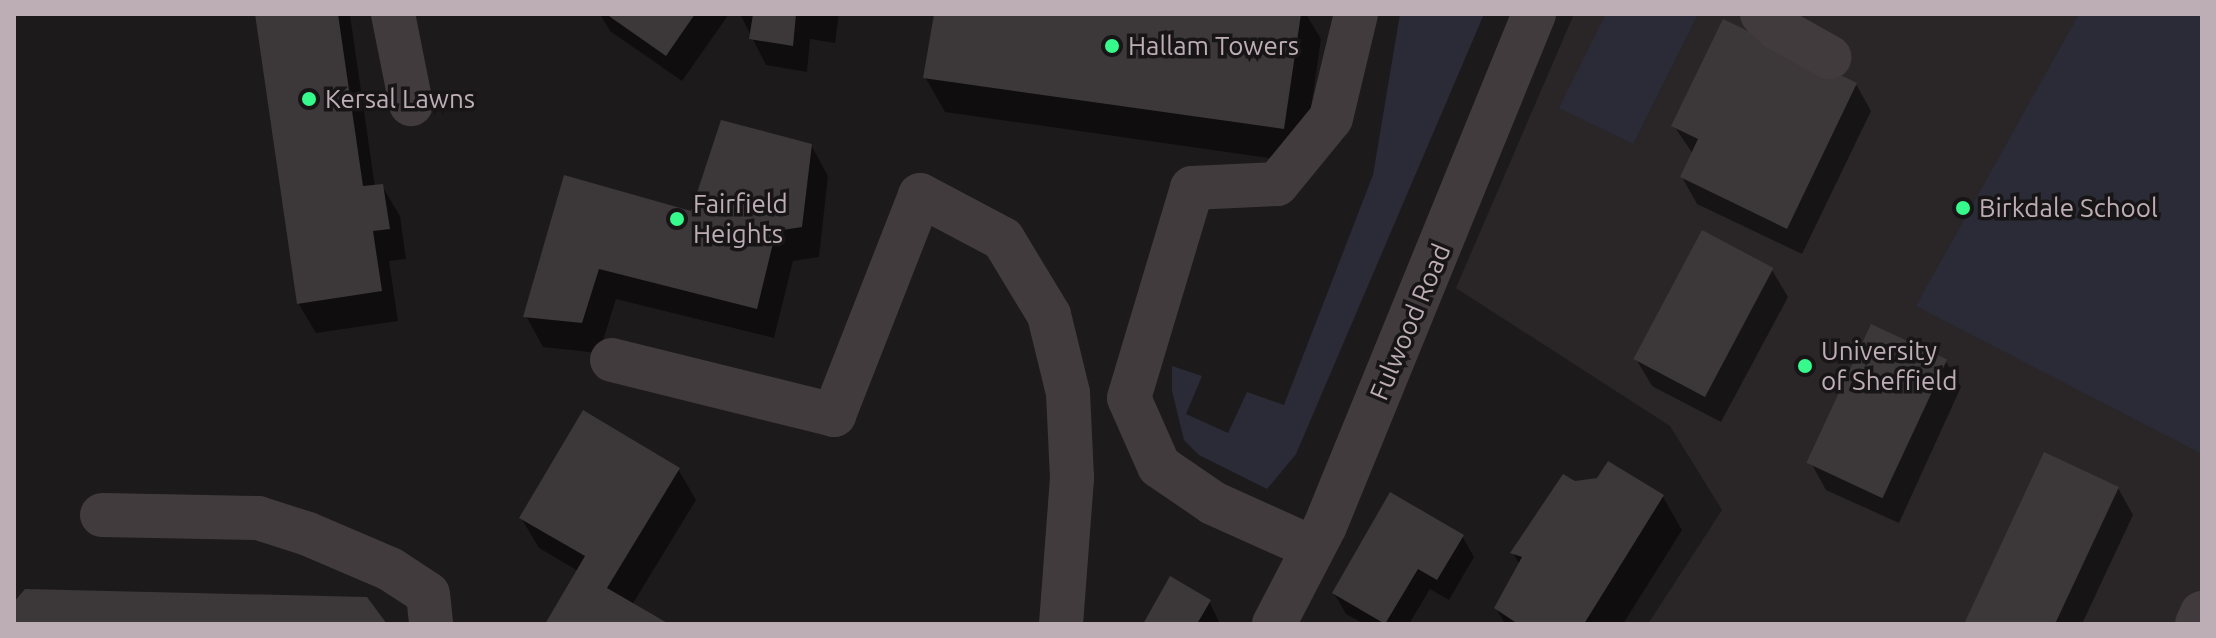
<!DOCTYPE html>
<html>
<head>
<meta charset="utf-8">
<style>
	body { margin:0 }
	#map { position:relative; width:2216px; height:638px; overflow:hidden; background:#1d1a1b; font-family:Ubuntu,sans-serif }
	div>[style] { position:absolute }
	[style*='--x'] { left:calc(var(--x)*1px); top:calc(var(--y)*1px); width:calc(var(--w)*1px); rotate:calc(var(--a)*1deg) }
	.built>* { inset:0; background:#2a2627 }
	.green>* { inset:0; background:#2a2b36 }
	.shadow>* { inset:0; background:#0007 }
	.building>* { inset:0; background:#3c3739; transform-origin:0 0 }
	.minor>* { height:44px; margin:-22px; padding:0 22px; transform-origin:22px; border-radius:22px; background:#423b3e }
	.dots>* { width:22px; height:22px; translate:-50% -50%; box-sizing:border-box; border:4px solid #181516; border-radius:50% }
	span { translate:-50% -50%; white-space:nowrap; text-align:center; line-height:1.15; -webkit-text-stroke:7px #181516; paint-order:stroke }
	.poi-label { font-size:26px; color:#bdadb5 }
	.left { translate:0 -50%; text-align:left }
	.street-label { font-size:26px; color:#bdadb5 }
	.frame { position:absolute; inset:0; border:16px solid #bdadb5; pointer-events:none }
</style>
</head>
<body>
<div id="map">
	<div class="built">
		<i style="clip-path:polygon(1574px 14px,2202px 14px,2202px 624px,1648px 624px,1722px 510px,1670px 426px,1456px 288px)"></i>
	</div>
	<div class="green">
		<i style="clip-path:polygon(1400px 14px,1484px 14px,1296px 454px,1267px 489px,1199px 455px,1184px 440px,1172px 391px,1172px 366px,1202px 376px,1186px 414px,1228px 433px,1247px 392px,1284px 405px,1373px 175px)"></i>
		<i style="clip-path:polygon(1606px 14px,1698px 14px,1633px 144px,1559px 108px)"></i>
		<i style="clip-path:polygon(2079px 14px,2202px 14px,2202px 454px,1916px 306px)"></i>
	</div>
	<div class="shadow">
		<i style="clip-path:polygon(257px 14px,355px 14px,350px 15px,375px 187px,382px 186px,400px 216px,406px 259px,389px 261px,398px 321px,316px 333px,298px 303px)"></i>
		<i style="clip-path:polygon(600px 14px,729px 14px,682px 81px,610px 31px)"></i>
		<i style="clip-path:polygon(740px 14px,839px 14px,835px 43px,810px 39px,807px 72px,766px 65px)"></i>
		<i style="clip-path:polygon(936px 14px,1306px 14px,1321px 39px,1303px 163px,945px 112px,925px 77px)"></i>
		<i style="clip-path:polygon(1856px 84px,1871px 111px,1802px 254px,1697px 204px,1682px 177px,1693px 154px,1674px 126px)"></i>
		<i style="clip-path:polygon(811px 145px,828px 176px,819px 257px,793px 261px,774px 338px,616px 299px,599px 353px,543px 347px,526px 316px,566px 177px,693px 213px)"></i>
		<i style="clip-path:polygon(1772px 270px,1788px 297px,1721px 422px,1652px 386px,1636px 359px)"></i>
		<i style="clip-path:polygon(1945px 360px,1961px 387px,1899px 523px,1826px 490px,1811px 463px)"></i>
		<i style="clip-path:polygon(678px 469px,696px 500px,632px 605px,665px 624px,548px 624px,578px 571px,539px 548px,521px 518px)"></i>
		<i style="clip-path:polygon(2118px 488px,2133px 515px,2082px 624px,1966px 624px)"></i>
		<i style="clip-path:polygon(1663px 497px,1682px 530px,1623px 624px,1505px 624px,1496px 608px,1520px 565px,1513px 553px)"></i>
		<i style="clip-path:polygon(1462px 536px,1474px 557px,1449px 600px,1430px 589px,1409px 624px,1364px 624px,1346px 614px,1334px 593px)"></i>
		<i style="clip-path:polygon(1209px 601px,1220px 624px,1145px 624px)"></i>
	</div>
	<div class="building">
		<i style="clip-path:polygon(255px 14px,338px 14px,363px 186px,383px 184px,390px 229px,373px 231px,382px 291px,297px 304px)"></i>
		<i style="clip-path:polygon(606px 14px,695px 14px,666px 56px)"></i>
		<i style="clip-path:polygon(753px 14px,796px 14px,793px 46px,749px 39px)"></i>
		<i style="clip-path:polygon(934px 14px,1301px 14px,1284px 129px,923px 78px)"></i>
		<i style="clip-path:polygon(1723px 19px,1857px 83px,1787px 229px,1680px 177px,1698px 139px,1671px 126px)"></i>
		<i style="clip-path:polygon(721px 120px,812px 144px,802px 227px,776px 231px,757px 309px,599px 269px,582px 323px,523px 317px,564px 175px,691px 211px)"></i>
		<i style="left:1702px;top:230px;width:81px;height:146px;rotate:28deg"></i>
		<i style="left:1871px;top:324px;width:84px;height:153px;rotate:25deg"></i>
		<i style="clip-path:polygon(583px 410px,680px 468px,607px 588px,669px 624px,545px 624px,585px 556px,519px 518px)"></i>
		<i style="clip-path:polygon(2044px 452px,2119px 487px,2055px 624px,1964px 624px)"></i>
		<i style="clip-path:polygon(1608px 461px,1664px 495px,1584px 624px,1518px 624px,1494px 608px,1522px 557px,1510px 553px,1563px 474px,1575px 481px,1597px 478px)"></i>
		<i style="clip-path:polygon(1390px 492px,1464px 535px,1437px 580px,1418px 569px,1385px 624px,1332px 593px)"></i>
		<i style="clip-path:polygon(1170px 576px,1211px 600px,1197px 624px,1143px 624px)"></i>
		<i style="clip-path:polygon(25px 589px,367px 597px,387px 624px,14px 624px,14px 602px)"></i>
	</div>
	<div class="minor">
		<i style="--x:393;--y:14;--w:92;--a:78.7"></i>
		<i style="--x:1762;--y:14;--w:21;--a:43"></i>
		<i style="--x:1777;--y:28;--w:60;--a:29.1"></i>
		<i style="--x:612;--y:360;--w:229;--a:13.9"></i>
		<i style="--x:834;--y:415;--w:236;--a:-68.6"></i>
		<i style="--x:920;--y:195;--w:94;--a:27.9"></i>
		<i style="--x:1003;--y:239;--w:89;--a:58.8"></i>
		<i style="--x:1049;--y:315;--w:80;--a:76.3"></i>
		<i style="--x:1068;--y:393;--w:85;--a:87.3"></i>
		<i style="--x:1072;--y:478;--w:146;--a:94.3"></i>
		<i style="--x:102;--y:515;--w:156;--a:1.1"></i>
		<i style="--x:258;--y:518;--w:52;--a:17.7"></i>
		<i style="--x:308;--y:534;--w:89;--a:23.1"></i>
		<i style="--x:390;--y:569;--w:45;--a:33.3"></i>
		<i style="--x:428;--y:594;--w:30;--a:84"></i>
		<i style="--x:1313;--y:548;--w:110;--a:-155.8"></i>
		<i style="--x:1213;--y:503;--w:65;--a:-145.6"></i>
		<i style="--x:1159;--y:466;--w:74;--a:-113.8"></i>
		<i style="--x:1129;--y:398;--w:219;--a:-73.3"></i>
		<i style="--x:1192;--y:188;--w:85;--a:-2.7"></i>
		<i style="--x:1277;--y:184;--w:85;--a:-50.7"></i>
		<i style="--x:1331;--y:118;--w:107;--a:-76.5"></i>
		<i style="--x:1274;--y:624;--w:110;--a:-62.5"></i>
		<i style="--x:1325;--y:526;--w:553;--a:-67.79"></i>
		<i style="--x:2197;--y:624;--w:12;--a:-66"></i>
	</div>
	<div class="dots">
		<i style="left:1112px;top:46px;background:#36fa8b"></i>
		<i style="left:309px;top:99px;background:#36fa8b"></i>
		<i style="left:1963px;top:208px;background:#36fa8b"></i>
		<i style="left:677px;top:219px;background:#36fa8b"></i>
		<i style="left:1805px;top:366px;background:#36fa8b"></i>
	</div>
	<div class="poi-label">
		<span class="left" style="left:1128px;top:46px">Hallam Towers</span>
		<span class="left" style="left:325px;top:99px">Kersal Lawns</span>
		<span class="left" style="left:693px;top:219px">Fairfield<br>Heights</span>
		<span class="left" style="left:1979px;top:208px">Birkdale School</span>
		<span class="left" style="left:1821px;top:366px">University<br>of Sheffield</span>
	</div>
	<div class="street-label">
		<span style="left:1410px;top:322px;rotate:-67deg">Fulwood Road</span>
	</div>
	<div class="frame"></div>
</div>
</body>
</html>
